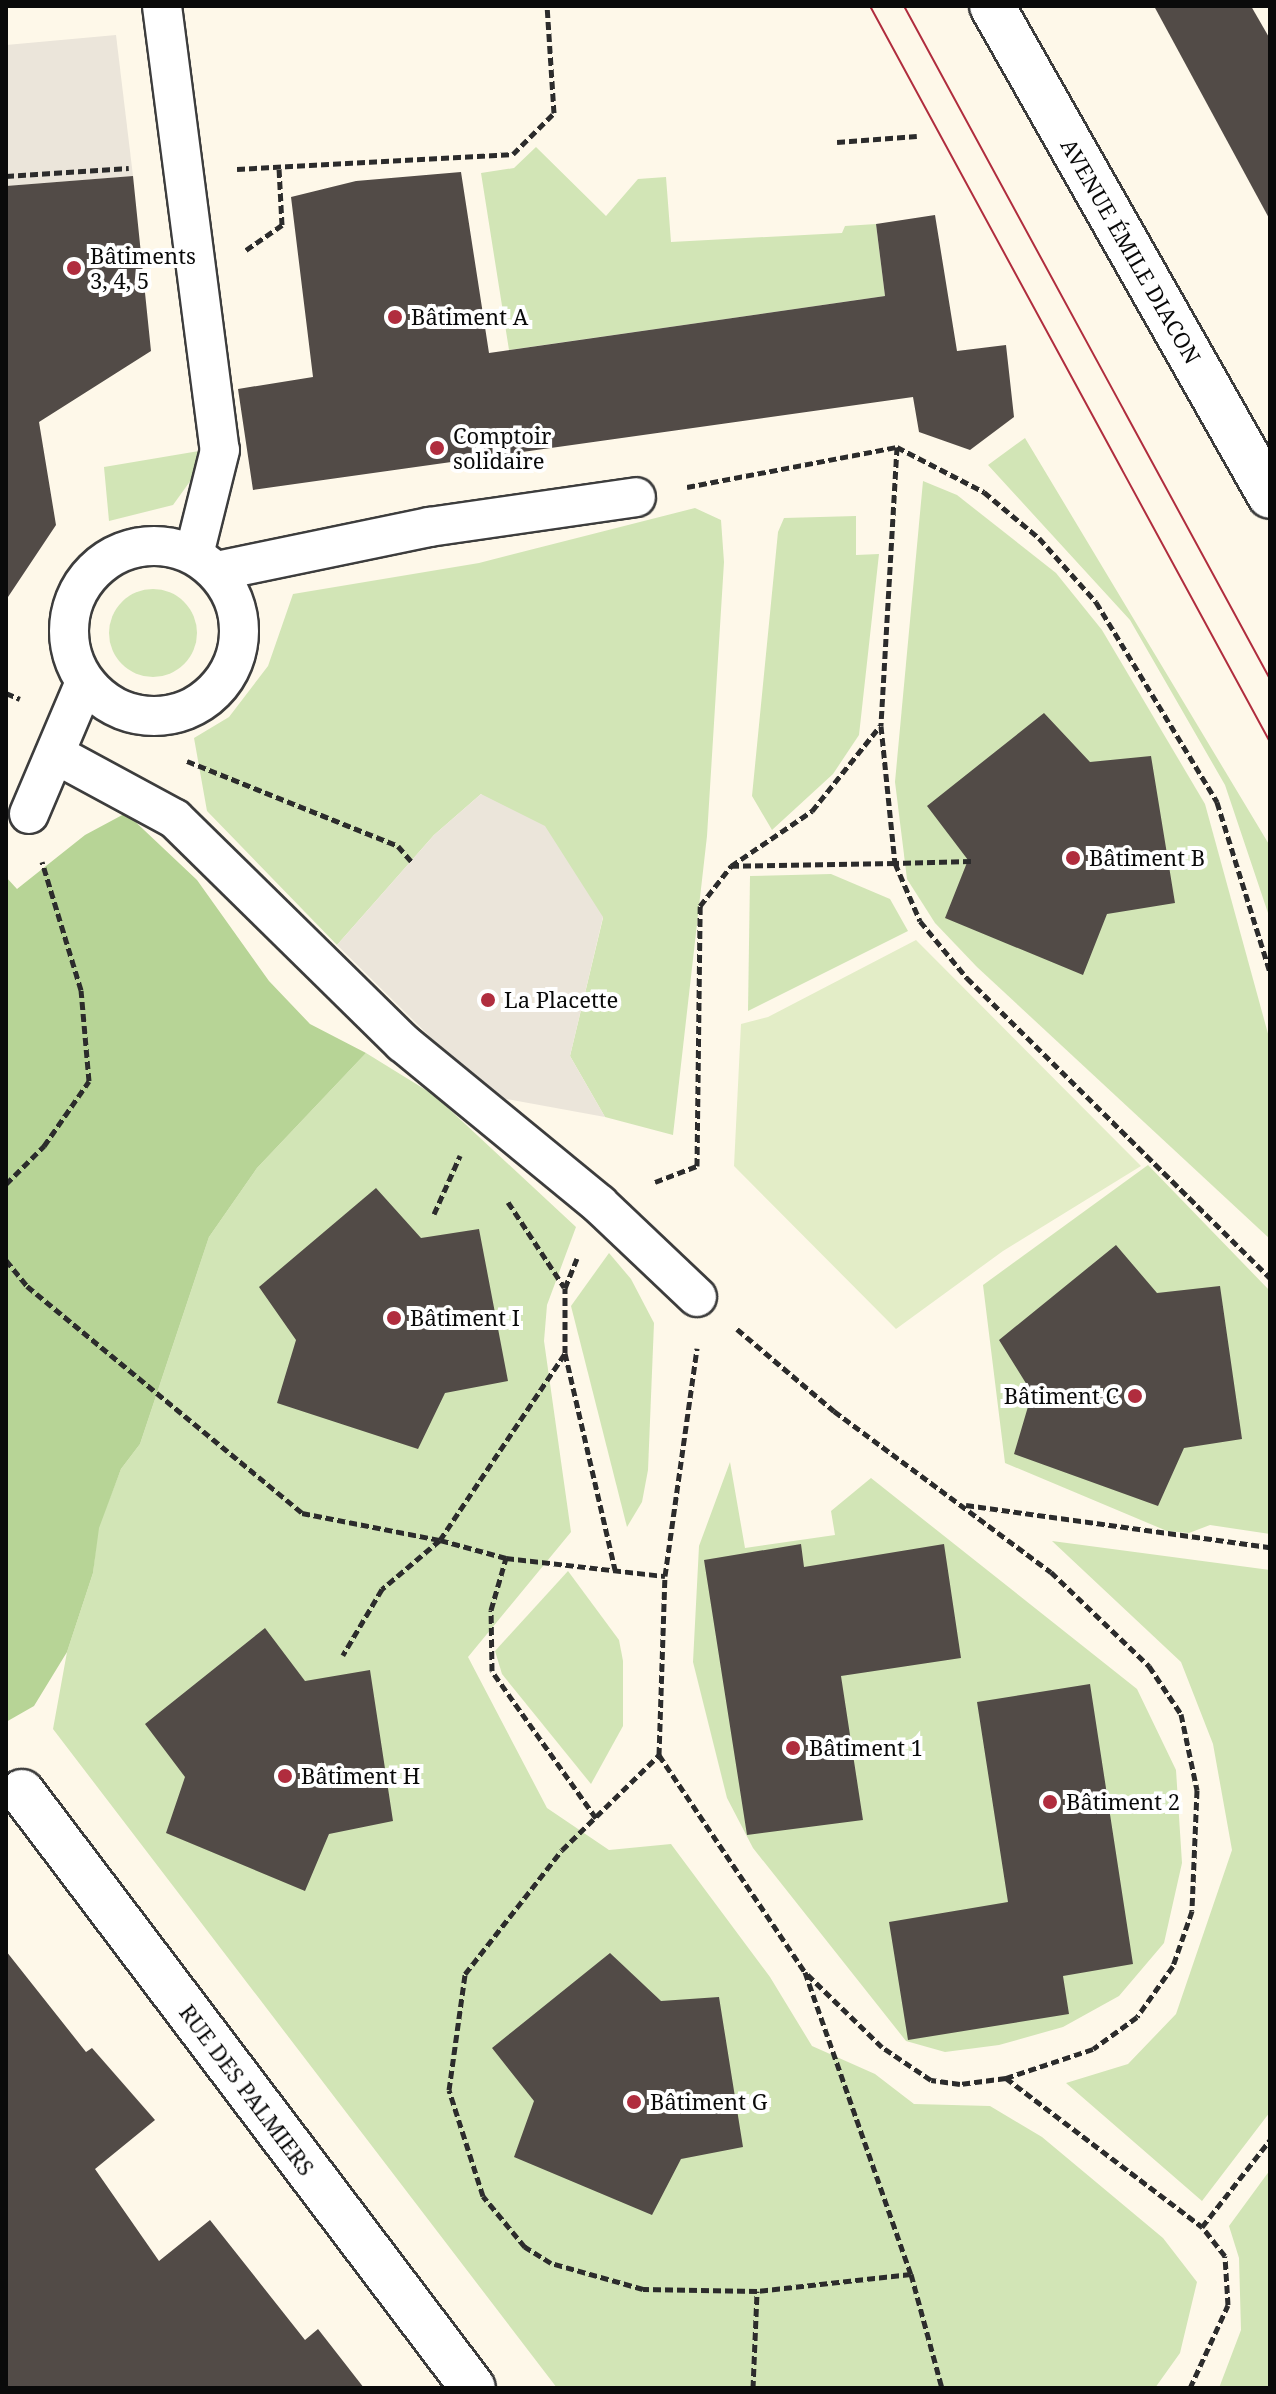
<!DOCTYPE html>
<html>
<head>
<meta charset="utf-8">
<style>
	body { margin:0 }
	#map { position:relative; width:1276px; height:2394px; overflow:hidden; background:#fef8e9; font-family:"Noto Serif",serif }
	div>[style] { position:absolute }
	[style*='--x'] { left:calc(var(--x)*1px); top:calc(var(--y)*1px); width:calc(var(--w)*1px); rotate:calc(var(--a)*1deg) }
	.green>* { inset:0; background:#d2e5b6 }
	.round { border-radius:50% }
	.forest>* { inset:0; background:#b7d496 }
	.pitch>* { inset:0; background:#e3edc7 }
	.plaza>* { inset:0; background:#ebe5da }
	.building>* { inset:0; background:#524b47 }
	.path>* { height:5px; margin-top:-2.5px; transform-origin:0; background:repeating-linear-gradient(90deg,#2c2c2c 0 8px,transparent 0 12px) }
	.roads { filter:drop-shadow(2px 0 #3d3d3d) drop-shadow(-2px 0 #3d3d3d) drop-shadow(0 2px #3d3d3d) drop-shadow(0 -2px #3d3d3d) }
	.lane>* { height:38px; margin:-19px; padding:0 19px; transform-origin:19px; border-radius:19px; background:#fff }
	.lane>.ring { margin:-19px; padding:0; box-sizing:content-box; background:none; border:38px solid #fff; border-radius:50% }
	.street>* { height:44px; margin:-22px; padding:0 22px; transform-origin:22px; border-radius:22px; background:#fff }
	.tram>* { height:2px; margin:-1px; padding:0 1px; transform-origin:1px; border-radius:1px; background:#b02d3e }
	.dots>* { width:22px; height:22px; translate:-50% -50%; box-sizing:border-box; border:4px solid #fff; border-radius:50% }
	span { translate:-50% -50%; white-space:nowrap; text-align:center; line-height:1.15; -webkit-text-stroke:8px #fff; paint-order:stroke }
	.street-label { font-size:22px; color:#0a0a0a }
	.poi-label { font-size:22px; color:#0a0a0a }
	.left { translate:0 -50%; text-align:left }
	.right { translate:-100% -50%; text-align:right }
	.frame { position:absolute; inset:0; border:8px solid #0a0a0a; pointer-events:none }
</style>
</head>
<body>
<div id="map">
	<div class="green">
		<i style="clip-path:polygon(536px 147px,606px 216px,638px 179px,666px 177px,671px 242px,842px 233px,845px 226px,876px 224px,885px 296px,509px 350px,481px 173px,514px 168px)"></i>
		<i style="clip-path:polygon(1025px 438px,1270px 846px,1270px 919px,1225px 785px,1130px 620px,988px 465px)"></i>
		<i style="clip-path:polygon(199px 451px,191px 480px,173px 505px,109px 521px,104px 467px)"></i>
		<i style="clip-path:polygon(923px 481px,957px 495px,1056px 573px,1102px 630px,1205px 804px,1270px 1041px,1270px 1239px,977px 967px,935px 923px,907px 879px,895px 782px)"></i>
		<i style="clip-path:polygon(695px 508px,721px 520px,724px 562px,707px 836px,673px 1135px,605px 1117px,570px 1056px,603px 918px,481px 794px,434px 835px,337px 945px,207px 811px,194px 738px,229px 717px,268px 666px,293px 594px,479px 563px)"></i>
		<i style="clip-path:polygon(856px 516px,856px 555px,879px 554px,859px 735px,833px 774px,772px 830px,752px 796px,778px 532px,784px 518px)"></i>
		<i class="round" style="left:109px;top:589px;width:88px;height:88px"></i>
		<i style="clip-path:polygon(831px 874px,890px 899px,908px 931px,748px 1011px,750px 876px)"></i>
		<i style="clip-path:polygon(366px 1053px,434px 1095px,576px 1227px,547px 1305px,544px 1341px,571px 1532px,468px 1657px,547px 1808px,609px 1850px,671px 1844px,770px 1977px,812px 2046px,875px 2074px,914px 2104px,990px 2106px,1042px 2137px,1163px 2238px,1197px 2282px,1180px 2353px,1155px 2388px,557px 2388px,53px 1729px,67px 1652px,93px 1573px,98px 1528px,121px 1469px,140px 1444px,209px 1237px,257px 1168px)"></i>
		<i style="clip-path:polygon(1148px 1165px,1270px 1291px,1270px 1534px,1210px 1525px,1189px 1533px,1167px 1531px,1005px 1463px,983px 1285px)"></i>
		<i style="clip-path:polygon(609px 1253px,631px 1279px,654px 1323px,648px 1470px,642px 1502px,627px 1527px,571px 1306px)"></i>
		<i style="clip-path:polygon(730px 1462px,745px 1548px,835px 1535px,831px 1511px,871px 1478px,1137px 1689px,1176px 1770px,1182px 1863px,1164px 1943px,1119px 1996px,1063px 2027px,999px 2045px,945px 2052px,906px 2041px,753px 1848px,727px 1798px,693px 1662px,699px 1546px)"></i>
		<i style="clip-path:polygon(1052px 1541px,1270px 1570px,1270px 2112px,1202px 2201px,1066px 2083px,1128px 2064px,1176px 2014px,1232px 1850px,1213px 1744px,1181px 1662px)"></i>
		<i style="clip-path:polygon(568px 1571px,619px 1640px,623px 1661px,623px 1726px,591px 1784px,502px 1674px,495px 1651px)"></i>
		<i style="clip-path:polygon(1270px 2170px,1270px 2388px,1219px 2388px,1241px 2330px,1239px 2258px,1229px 2226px)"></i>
	</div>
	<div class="forest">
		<i style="clip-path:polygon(126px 813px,197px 880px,269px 981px,310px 1024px,366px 1053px,257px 1168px,209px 1237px,140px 1444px,121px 1469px,99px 1528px,93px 1573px,67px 1652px,34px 1706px,6px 1722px,6px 877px,17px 889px,85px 835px)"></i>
	</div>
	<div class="pitch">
		<i style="clip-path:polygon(916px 940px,1141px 1166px,1003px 1251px,896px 1329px,734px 1166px,741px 1024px,768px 1017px)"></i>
	</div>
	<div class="plaza">
		<i style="clip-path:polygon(116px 35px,133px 176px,6px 186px,6px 45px)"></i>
		<i style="clip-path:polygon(481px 794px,545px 826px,603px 917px,570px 1056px,605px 1117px,490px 1096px,337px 945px,434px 835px)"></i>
	</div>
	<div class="building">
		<i style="clip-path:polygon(1154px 6px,1251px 6px,1270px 39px,1270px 220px)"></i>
		<i style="clip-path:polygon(461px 172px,489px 353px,885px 296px,876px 224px,935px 215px,957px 351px,1006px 345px,1014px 417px,970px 450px,919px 432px,913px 397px,253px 490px,238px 389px,313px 377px,291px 197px,356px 181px)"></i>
		<i style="clip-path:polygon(133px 176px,151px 351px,39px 422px,56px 525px,6px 600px,6px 186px)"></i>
		<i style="clip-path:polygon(1044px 713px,1090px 762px,1151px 756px,1175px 903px,1107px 914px,1083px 975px,945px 918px,968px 860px,927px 806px)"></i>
		<i style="clip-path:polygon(376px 1188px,421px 1238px,479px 1229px,508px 1381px,445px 1393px,418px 1449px,277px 1403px,296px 1340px,259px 1287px)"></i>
		<i style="clip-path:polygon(1116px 1245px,1157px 1293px,1220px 1286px,1242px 1439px,1184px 1448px,1158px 1506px,1014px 1454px,1032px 1393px,999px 1340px)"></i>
		<i style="clip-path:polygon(801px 1544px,804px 1567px,944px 1544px,961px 1658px,841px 1676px,863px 1820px,747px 1835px,704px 1560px)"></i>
		<i style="clip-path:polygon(265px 1628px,305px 1681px,370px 1670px,393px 1821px,329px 1834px,305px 1891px,166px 1833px,185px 1777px,145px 1724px)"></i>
		<i style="clip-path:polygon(1090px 1684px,1133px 1964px,1063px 1976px,1069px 2014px,908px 2040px,889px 1922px,1008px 1902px,977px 1702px)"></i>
		<i style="clip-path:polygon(6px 1951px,86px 2052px,92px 2048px,155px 2120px,95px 2169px,159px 2261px,210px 2220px,305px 2340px,318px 2329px,364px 2388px,6px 2388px)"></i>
		<i style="clip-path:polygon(610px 1953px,661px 2001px,719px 1997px,743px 2147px,681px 2159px,652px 2215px,514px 2157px,534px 2101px,492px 2048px)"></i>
	</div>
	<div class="path">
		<i style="--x:837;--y:142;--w:80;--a:-4.3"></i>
		<i style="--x:237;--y:169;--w:276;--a:-3.1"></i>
		<i style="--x:513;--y:154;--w:58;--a:-45"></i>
		<i style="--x:554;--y:113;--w:107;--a:-93.7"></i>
		<i style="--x:6;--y:176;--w:123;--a:-3.7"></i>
		<i style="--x:246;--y:250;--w:44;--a:-34.8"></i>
		<i style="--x:282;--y:225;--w:58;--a:-93"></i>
		<i style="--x:897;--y:447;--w:98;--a:27.3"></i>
		<i style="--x:984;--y:492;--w:72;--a:39.9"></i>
		<i style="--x:1039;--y:538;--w:86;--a:48.3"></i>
		<i style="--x:1096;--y:602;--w:234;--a:58.8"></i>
		<i style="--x:1217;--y:802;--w:178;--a:72.7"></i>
		<i style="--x:687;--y:487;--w:214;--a:-10.8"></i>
		<i style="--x:897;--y:447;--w:279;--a:93.3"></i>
		<i style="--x:881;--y:726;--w:138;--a:84.2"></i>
		<i style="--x:895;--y:863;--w:164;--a:179"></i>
		<i style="--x:6;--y:693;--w:15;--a:23"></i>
		<i style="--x:187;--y:761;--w:227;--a:21.9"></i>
		<i style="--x:398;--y:846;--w:20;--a:49"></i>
		<i style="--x:971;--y:861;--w:76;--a:178.5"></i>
		<i style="--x:895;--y:863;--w:63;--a:66.7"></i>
		<i style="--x:920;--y:921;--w:74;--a:50.5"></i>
		<i style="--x:967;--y:978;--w:426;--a:44.7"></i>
		<i style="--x:655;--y:1182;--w:45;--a:-20.9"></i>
		<i style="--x:697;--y:1166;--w:260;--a:-89.3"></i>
		<i style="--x:700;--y:906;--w:51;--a:-52.2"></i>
		<i style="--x:731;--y:866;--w:98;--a:-34.2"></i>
		<i style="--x:812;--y:811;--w:109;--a:-51.3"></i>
		<i style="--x:6;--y:1184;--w:54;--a:-45"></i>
		<i style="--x:44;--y:1146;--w:79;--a:-55.3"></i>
		<i style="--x:89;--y:1081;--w:91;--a:-95"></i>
		<i style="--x:81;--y:990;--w:134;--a:-106.9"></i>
		<i style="--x:508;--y:1202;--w:102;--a:56.6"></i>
		<i style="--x:434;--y:1214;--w:64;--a:-65.9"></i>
		<i style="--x:6;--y:1260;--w:33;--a:51"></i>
		<i style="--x:27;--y:1286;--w:357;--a:39.5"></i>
		<i style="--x:302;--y:1513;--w:141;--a:11.1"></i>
		<i style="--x:440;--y:1540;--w:76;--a:139.8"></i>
		<i style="--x:382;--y:1589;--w:77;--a:120.6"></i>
		<i style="--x:737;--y:1329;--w:127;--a:40.2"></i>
		<i style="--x:834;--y:1411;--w:270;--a:36.6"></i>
		<i style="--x:1051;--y:1572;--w:136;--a:43.8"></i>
		<i style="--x:1149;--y:1666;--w:58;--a:56.3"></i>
		<i style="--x:1181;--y:1714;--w:78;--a:78.1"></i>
		<i style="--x:1197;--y:1790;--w:121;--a:92.4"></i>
		<i style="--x:1192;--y:1911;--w:58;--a:109.1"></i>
		<i style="--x:1173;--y:1966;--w:62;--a:125.2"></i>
		<i style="--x:1137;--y:2017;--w:54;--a:144"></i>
		<i style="--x:1093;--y:2049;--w:92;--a:161.6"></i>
		<i style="--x:1006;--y:2078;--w:46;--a:172.6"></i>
		<i style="--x:960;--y:2084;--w:29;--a:-172"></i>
		<i style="--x:931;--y:2080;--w:59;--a:-146"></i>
		<i style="--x:882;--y:2047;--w:107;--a:-135.8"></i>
		<i style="--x:565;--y:1353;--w:65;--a:-90"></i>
		<i style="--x:565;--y:1288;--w:32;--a:-68"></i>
		<i style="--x:966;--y:1505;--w:307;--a:7.9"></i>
		<i style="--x:506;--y:1558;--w:68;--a:-164.7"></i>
		<i style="--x:440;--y:1540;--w:225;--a:-56.2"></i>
		<i style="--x:565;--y:1353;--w:223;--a:77"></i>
		<i style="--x:659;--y:1755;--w:179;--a:-88.1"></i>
		<i style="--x:665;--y:1576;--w:230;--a:-82"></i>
		<i style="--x:659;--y:1755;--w:262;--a:56.1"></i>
		<i style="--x:805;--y:1972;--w:320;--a:70.7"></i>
		<i style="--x:911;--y:2274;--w:155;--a:173.7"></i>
		<i style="--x:757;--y:2291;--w:114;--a:-179"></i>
		<i style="--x:643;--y:2289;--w:96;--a:-164.2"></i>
		<i style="--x:551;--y:2263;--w:31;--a:-148"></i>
		<i style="--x:525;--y:2247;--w:66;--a:-129.5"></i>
		<i style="--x:483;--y:2196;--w:111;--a:-107.8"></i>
		<i style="--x:449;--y:2090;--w:117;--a:-82.1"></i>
		<i style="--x:465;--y:1974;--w:157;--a:-52"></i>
		<i style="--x:562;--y:1850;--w:136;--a:-44.4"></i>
		<i style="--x:596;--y:1818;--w:180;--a:-125.3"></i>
		<i style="--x:492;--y:1671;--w:61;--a:-90.9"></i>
		<i style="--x:491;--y:1610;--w:54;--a:-73.9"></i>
		<i style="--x:506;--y:1558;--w:160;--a:6.5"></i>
		<i style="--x:1006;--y:2078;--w:246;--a:37.2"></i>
		<i style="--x:1202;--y:2227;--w:110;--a:-52"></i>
		<i style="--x:911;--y:2274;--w:118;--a:74.8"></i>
		<i style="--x:753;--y:2388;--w:97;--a:-87.6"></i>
		<i style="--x:1190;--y:2388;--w:91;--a:-65.4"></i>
		<i style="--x:1228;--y:2305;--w:49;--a:-93.5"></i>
		<i style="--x:1225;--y:2256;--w:37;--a:-128"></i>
	</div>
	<div class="roads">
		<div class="lane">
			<i style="--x:162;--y:6;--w:448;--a:82.6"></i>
			<i style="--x:220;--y:450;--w:107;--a:104"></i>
			<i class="ring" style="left:69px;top:546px;width:132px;height:132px"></i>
			<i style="--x:217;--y:571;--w:217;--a:-11.7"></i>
			<i style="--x:429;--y:527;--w:209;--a:-8.2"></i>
			<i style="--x:55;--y:754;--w:136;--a:28.4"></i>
			<i style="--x:175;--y:819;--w:320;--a:44.5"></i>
			<i style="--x:403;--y:1043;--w:254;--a:39.4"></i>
			<i style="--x:599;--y:1204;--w:135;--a:43.5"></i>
			<i style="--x:29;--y:814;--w:143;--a:-67"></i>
		</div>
		<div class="street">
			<i style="--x:992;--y:6;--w:563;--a:60.43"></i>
			<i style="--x:22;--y:1792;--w:747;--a:52.88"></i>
		</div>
	</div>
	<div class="tram">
		<i style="--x:870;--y:6;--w:838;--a:61.48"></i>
		<i style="--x:904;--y:6;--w:766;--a:61.46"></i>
	</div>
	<div class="dots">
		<i style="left:74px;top:268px;background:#b02d3e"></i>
		<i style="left:395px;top:317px;background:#b02d3e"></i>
		<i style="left:437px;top:448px;background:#b02d3e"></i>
		<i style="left:1073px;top:858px;background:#b02d3e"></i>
		<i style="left:488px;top:1000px;background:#b02d3e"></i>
		<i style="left:394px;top:1318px;background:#b02d3e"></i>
		<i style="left:1135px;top:1396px;background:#b02d3e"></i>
		<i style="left:793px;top:1748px;background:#b02d3e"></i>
		<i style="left:285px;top:1776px;background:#b02d3e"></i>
		<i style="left:1050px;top:1802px;background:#b02d3e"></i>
		<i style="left:634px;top:2102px;background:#b02d3e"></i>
	</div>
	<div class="street-label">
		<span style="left:1131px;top:251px;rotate:60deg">AVENUE ÉMILE DIACON</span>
		<span style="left:247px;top:2090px;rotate:53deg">RUE DES PALMIERS</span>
	</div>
	<div class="poi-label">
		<span class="left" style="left:90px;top:268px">Bâtiments<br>3, 4, 5</span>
		<span class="left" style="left:411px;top:317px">Bâtiment A</span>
		<span class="left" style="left:453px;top:448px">Comptoir<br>solidaire</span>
		<span class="left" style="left:1089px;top:858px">Bâtiment B</span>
		<span class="left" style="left:504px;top:1000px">La Placette</span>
		<span class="left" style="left:410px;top:1318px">Bâtiment I</span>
		<span class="right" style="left:1119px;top:1396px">Bâtiment C</span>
		<span class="left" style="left:809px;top:1748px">Bâtiment 1</span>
		<span class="left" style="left:301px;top:1776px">Bâtiment H</span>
		<span class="left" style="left:1066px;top:1802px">Bâtiment 2</span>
		<span class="left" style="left:650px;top:2102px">Bâtiment G</span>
	</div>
	<div class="frame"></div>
</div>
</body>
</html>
